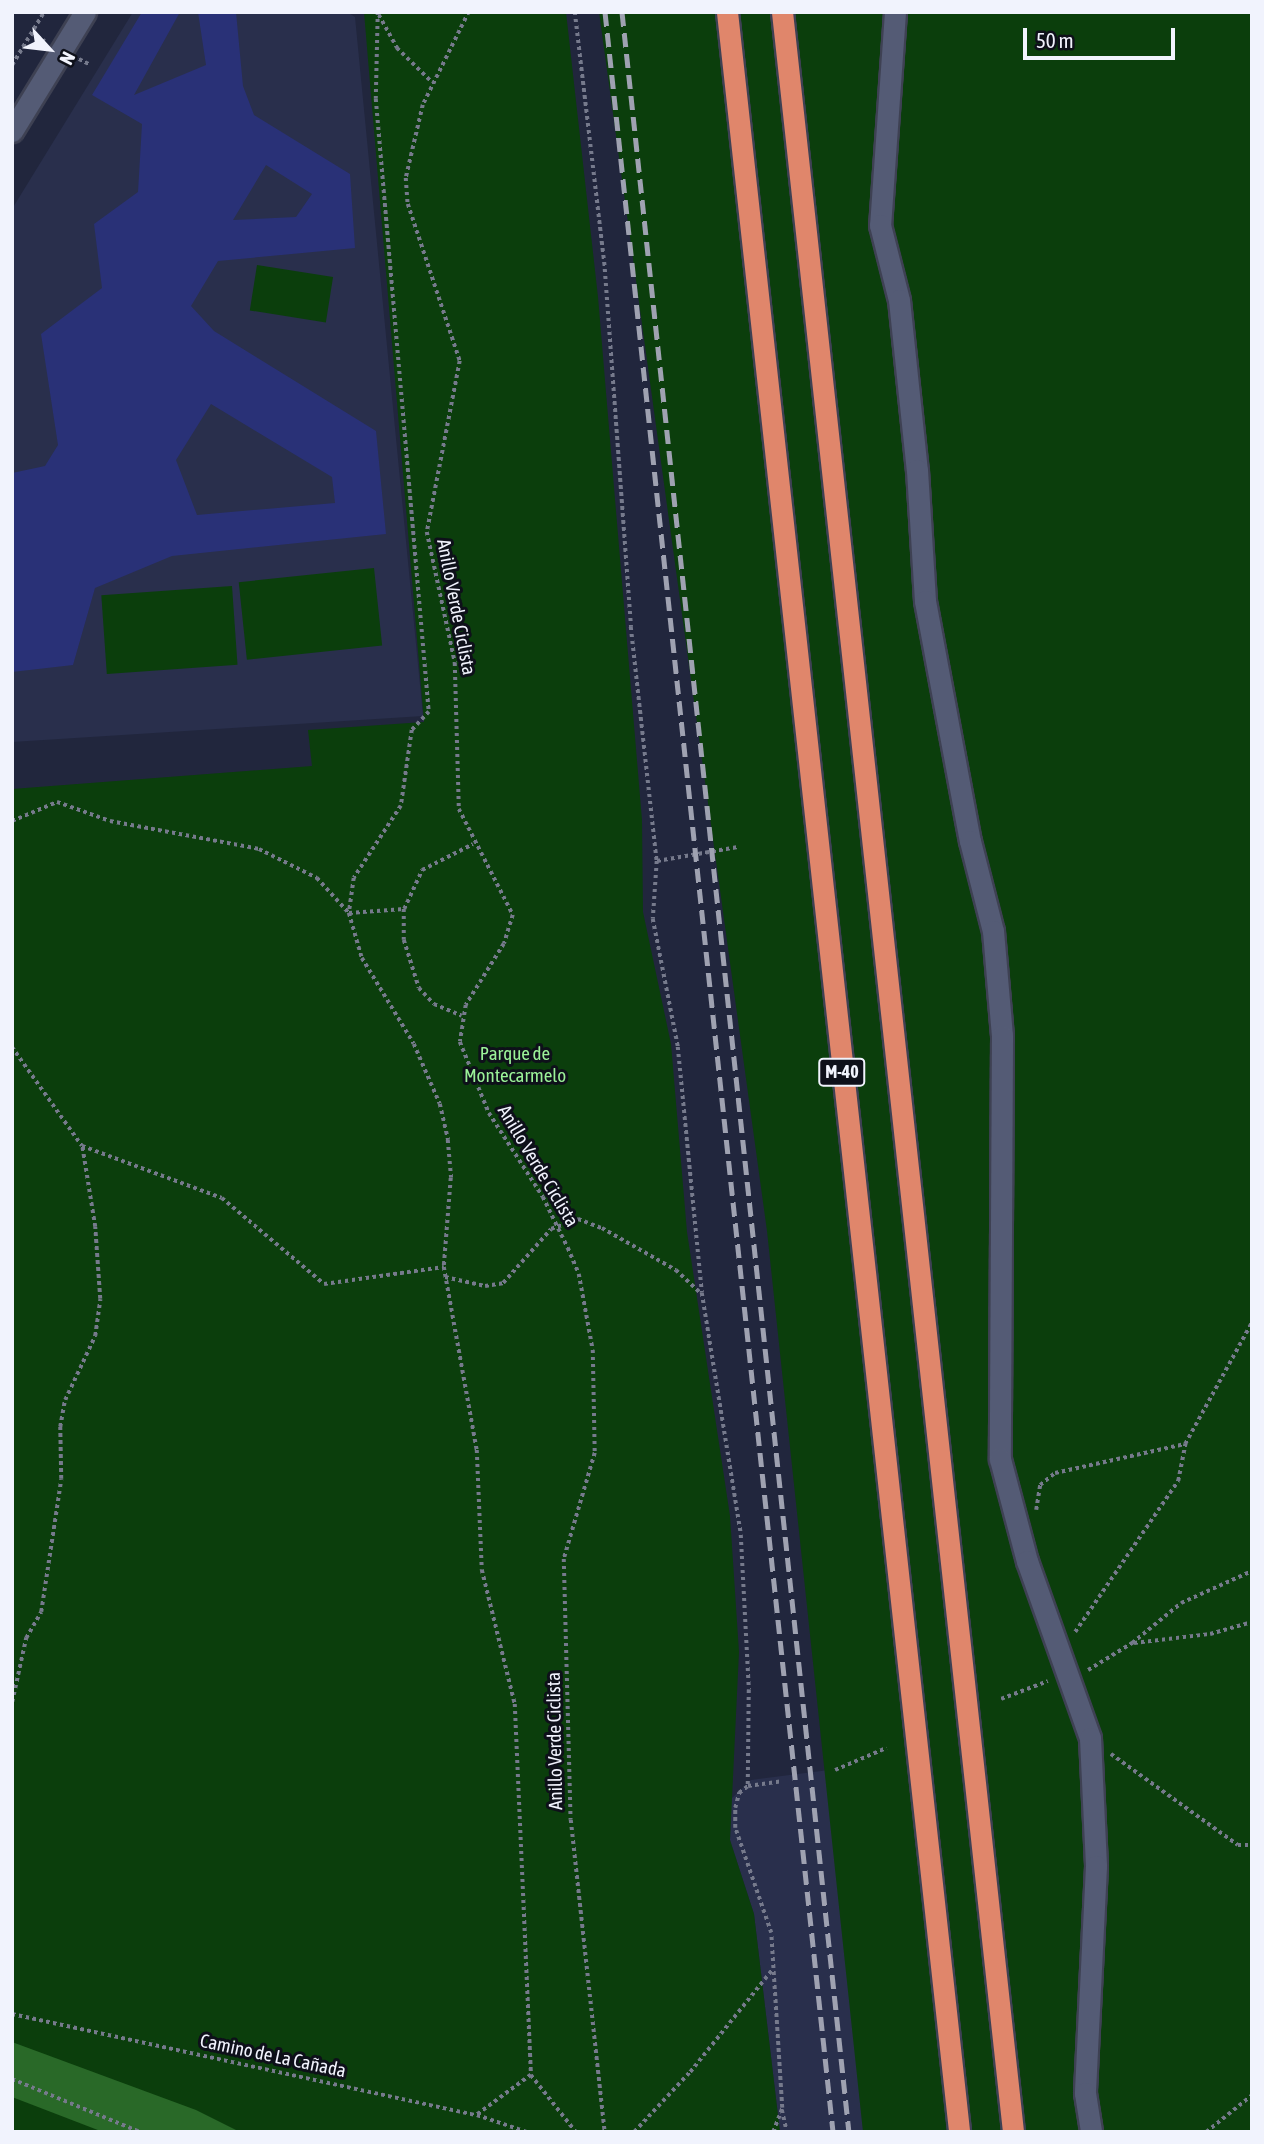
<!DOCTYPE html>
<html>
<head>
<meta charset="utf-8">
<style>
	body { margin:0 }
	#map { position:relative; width:1264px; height:2144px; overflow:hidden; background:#21263d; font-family:"Asap Condensed",sans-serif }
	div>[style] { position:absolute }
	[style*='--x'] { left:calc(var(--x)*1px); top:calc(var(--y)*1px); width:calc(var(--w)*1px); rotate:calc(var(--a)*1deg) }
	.built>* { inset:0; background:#292f4c }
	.green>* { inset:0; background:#0b3e0c; transform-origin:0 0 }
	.forest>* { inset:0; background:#296928 }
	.building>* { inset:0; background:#293177 }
	.path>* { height:3.5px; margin-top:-1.75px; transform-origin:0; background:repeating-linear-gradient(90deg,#767a8c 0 3.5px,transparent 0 7px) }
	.roads { filter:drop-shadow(2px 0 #3e4153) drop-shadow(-2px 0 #3e4153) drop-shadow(0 2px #3e4153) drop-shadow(0 -2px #3e4153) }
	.minor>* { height:21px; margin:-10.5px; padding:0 10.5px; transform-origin:10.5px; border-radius:10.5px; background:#545b75 }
	.highway>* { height:21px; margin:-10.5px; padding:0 10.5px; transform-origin:10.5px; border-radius:10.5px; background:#e0866b }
	.rail>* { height:5px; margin-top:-2.5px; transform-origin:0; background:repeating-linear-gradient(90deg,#9fa2b1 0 14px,transparent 0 21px) }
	span { translate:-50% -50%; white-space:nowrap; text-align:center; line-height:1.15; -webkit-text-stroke:6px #0e101a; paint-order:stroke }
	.shield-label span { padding:2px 5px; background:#0e101a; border:2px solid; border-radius:5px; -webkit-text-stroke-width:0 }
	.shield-label { font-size:18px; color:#f1f3fd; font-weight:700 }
	.street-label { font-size:19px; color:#f1f3fd }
	.park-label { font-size:19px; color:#9bf298 }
	.frame { position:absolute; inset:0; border:14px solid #f1f3fd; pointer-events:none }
	.north { position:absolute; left:14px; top:14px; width:70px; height:70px; -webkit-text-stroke:5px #0e101a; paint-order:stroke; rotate:117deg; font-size:19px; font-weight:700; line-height:28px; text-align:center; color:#f1f3fd }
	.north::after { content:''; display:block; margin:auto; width:24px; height:32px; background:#f1f3fd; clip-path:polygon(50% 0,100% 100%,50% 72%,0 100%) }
	.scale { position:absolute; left:1023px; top:28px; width:152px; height:32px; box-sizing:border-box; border:4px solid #f1f3fd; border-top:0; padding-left:9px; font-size:21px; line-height:24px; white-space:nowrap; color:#f1f3fd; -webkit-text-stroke:5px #0e101a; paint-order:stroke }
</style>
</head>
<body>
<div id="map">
	<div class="built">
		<i style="clip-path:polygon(133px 12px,347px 12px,355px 17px,423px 716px,12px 742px,12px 209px)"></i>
		<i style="clip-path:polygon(837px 1769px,908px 2132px,780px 2132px,754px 1914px,730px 1840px,731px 1799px,751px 1780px)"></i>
	</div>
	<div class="green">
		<i style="clip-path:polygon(364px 12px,566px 12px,598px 297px,642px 820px,643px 912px,671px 1044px,687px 1232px,730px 1516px,739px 1652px,730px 1840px,754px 1914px,780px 2132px,12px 2132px,12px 789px,312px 766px,308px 730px,424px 722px)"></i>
		<i style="clip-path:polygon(599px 12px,1252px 12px,1252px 2132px,863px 2132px,767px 1231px)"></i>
		<i style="left:257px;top:265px;width:77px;height:46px;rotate:9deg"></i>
		<i style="left:374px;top:568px;width:78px;height:136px;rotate:84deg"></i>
		<i style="left:232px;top:586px;width:79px;height:131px;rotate:86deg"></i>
	</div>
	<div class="forest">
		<i style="clip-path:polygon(12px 2042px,196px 2110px,240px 2132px,103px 2132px,12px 2097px)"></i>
	</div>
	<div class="building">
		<i style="clip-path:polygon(evenodd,142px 12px,180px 12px,134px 95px,206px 65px,198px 12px,236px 12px,243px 86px,254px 115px,350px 174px,355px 248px,218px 261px,191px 306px,214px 331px,376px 431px,386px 534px,172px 556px,95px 588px,73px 665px,12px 672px,12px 473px,45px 466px,58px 445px,41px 334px,102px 288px,94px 224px,138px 192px,142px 124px,92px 95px,142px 12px,266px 165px,312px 194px,296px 217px,233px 220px,266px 165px,142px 12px,211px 404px,332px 477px,335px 503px,197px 515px,176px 460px,211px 404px)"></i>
	</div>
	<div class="path">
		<i style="--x:378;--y:12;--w:87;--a:91.3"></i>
		<i style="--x:376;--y:99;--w:615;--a:85.06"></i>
		<i style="--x:429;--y:712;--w:25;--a:133"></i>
		<i style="--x:412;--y:730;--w:77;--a:98.2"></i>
		<i style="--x:401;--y:806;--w:86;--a:123.1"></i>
		<i style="--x:354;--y:878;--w:35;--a:98"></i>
		<i style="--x:349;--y:913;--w:47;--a:73.9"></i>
		<i style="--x:362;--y:958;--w:100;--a:58.8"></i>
		<i style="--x:414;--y:1044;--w:65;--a:66.6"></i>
		<i style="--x:440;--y:1104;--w:37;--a:77"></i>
		<i style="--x:448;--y:1140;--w:38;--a:85"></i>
		<i style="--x:451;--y:1178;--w:89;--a:94.5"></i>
		<i style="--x:444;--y:1267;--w:186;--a:79.8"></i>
		<i style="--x:477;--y:1450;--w:120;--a:87.6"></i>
		<i style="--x:482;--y:1570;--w:138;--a:76.2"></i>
		<i style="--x:515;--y:1704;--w:371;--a:87.5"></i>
		<i style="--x:531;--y:2075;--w:67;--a:143.5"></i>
		<i style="--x:469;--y:12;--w:104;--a:116.3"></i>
		<i style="--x:423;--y:105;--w:75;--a:103.1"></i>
		<i style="--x:406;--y:178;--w:26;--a:86"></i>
		<i style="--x:408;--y:204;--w:165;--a:71.7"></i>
		<i style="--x:460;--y:361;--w:174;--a:100.9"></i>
		<i style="--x:427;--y:532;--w:134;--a:77.9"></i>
		<i style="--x:455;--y:663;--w:146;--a:88.4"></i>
		<i style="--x:459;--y:809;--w:119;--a:63"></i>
		<i style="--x:513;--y:915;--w:30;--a:107"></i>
		<i style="--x:504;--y:944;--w:72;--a:121.9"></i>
		<i style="--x:466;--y:1005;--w:37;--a:99"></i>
		<i style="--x:460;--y:1042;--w:77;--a:67.8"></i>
		<i style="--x:489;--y:1113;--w:100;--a:57.3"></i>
		<i style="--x:543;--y:1197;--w:57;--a:63.9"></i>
		<i style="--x:568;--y:1248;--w:28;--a:67"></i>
		<i style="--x:579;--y:1274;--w:77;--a:79.6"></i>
		<i style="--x:593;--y:1350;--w:103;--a:88.9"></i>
		<i style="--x:595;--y:1453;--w:110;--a:106.3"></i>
		<i style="--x:564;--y:1559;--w:261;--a:88.5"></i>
		<i style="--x:571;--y:1820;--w:314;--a:83.8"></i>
		<i style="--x:575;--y:12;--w:259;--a:83.3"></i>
		<i style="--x:605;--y:269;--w:359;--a:85.8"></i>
		<i style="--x:631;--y:627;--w:235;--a:83.7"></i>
		<i style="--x:657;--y:861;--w:58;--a:93.9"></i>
		<i style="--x:653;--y:919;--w:130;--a:78.9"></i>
		<i style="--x:678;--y:1047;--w:247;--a:84.4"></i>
		<i style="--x:702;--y:1293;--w:245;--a:80.8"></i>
		<i style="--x:741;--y:1535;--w:155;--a:87"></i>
		<i style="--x:749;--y:1690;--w:96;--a:90.6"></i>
		<i style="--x:379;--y:15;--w:38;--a:61"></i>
		<i style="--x:397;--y:48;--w:49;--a:44.2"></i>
		<i style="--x:31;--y:33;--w:16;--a:30"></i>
		<i style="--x:79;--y:59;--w:11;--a:27"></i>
		<i style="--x:12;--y:65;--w:62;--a:-58.9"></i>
		<i style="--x:12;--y:821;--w:49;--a:-22.9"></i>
		<i style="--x:57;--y:802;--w:56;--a:19.7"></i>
		<i style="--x:110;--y:821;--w:152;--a:10.6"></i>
		<i style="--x:259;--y:849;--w:65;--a:26.6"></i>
		<i style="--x:317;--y:878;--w:47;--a:47.6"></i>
		<i style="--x:349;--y:913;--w:55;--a:-4.2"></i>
		<i style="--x:404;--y:909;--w:43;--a:-65.2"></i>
		<i style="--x:422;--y:870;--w:57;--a:-27"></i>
		<i style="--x:657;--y:861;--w:82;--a:-9.8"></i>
		<i style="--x:404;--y:909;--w:31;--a:90"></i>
		<i style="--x:404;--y:940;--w:50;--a:72.6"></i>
		<i style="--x:419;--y:988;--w:22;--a:47"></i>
		<i style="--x:434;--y:1004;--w:30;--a:23"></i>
		<i style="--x:12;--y:1047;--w:121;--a:54.7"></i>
		<i style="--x:82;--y:1146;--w:149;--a:20.4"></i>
		<i style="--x:222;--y:1198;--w:133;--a:40.1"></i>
		<i style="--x:324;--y:1284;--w:121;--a:-8.1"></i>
		<i style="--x:445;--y:1277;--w:41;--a:12.7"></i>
		<i style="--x:485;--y:1286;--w:18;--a:-9"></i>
		<i style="--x:503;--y:1283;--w:72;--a:-48.4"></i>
		<i style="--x:551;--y:1229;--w:29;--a:-20"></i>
		<i style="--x:578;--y:1219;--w:26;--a:21"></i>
		<i style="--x:602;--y:1228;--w:85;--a:29.6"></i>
		<i style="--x:676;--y:1270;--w:33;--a:43"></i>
		<i style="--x:1036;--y:1510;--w:25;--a:-81"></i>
		<i style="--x:1040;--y:1485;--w:19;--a:-39"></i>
		<i style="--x:1055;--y:1473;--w:133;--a:-12.6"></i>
		<i style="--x:1075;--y:1632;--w:183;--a:-55.7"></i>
		<i style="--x:1178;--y:1481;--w:38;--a:-79"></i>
		<i style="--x:1185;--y:1444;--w:139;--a:-61.2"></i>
		<i style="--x:1134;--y:1643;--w:77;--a:-6.8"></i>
		<i style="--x:1210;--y:1634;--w:44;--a:-15.9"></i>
		<i style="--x:1088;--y:1670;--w:52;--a:-31.5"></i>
		<i style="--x:1132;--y:1643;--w:63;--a:-39.2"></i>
		<i style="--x:1181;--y:1603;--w:78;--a:-24.3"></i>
		<i style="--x:1001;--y:1699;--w:50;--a:-21"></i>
		<i style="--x:12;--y:1702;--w:66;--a:-77.7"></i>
		<i style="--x:26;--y:1638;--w:30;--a:-60"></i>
		<i style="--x:41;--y:1612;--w:134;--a:-81.4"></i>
		<i style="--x:61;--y:1479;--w:52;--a:-91.1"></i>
		<i style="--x:60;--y:1427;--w:27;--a:-80"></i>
		<i style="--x:65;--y:1400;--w:71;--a:-64.9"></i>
		<i style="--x:95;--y:1336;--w:37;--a:-82"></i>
		<i style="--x:100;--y:1299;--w:72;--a:-94"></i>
		<i style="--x:95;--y:1227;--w:82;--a:-99.1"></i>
		<i style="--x:1111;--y:1754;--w:156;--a:35.6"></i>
		<i style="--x:1238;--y:1845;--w:14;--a:0"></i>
		<i style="--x:835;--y:1770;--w:56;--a:-23.3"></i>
		<i style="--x:12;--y:2014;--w:476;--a:12.3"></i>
		<i style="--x:477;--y:2115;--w:53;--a:18.8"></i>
		<i style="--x:531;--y:2075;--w:73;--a:51.7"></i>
		<i style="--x:12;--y:2079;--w:139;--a:22.5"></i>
		<i style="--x:782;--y:2110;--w:23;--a:77"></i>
		<i style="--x:634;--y:2132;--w:82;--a:-47"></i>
		<i style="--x:690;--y:2072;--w:131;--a:-51.2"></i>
		<i style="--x:773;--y:2132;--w:26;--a:-69"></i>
		<i style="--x:782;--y:2108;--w:175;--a:-93.6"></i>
		<i style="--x:771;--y:1933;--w:111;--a:-108.9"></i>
		<i style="--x:735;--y:1828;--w:20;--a:-90"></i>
		<i style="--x:735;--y:1808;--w:16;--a:-75"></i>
		<i style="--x:739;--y:1793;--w:11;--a:-38"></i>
		<i style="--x:748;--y:1786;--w:34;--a:-8"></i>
		<i style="--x:1206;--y:2132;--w:59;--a:-38.8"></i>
	</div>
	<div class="roads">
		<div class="minor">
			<i style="--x:895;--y:12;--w:214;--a:94"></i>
			<i style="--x:880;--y:225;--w:77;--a:75.8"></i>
			<i style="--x:899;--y:300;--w:171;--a:84"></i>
			<i style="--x:917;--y:470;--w:131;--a:86.5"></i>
			<i style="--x:925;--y:601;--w:244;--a:79.4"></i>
			<i style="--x:970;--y:841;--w:93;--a:75.7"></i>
			<i style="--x:993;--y:931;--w:105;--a:85.1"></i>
			<i style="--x:1002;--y:1036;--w:423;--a:90.3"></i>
			<i style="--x:1000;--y:1459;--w:106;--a:75.2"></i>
			<i style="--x:1027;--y:1561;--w:188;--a:70.4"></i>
			<i style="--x:1090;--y:1738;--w:128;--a:87.3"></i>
			<i style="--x:1096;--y:1866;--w:227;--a:92.8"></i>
			<i style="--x:1085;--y:2093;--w:39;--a:81"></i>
			<i style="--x:12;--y:131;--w:140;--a:-58.5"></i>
		</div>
		<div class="highway">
			<i style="--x:727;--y:12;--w:2133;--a:83.75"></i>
			<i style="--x:782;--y:12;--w:2133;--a:83.78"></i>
		</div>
	</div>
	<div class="rail">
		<i style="--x:605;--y:12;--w:2132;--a:83.86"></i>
		<i style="--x:622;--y:12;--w:2132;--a:83.89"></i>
	</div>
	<div class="shield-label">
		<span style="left:842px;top:1072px">M-40</span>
	</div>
	<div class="street-label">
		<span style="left:456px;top:607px;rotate:79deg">Anillo Verde Ciclista</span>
		<span style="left:538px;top:1166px;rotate:59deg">Anillo Verde Ciclista</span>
		<span style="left:555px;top:1741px;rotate:-91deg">Anillo Verde Ciclista</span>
		<span style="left:273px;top:2056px;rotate:12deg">Camino de La Cañada</span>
	</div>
	<div class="park-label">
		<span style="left:515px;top:1065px">Parque de<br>Montecarmelo</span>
	</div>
	<div class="frame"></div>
	<div class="north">N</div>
	<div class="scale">50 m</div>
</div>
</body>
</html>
